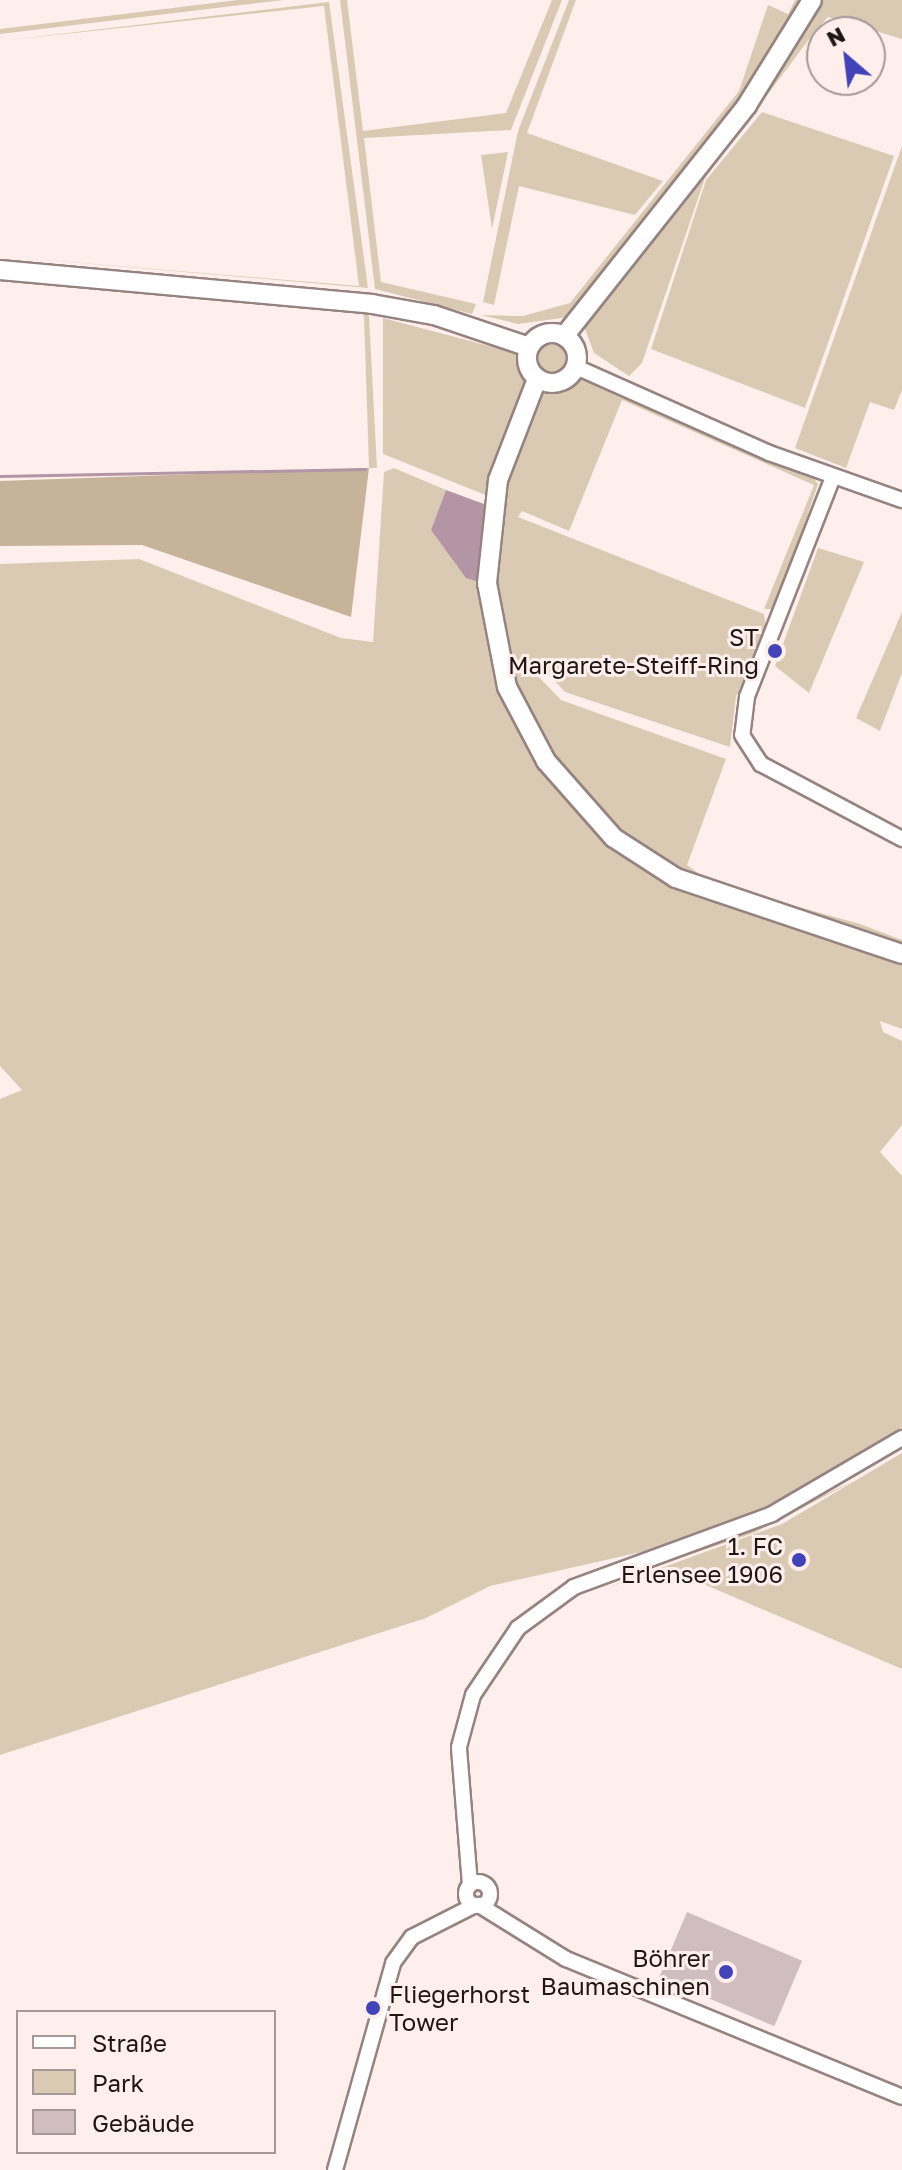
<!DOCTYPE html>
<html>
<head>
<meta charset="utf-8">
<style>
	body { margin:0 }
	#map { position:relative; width:902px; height:2170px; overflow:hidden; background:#ffefec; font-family:"Golos Text",sans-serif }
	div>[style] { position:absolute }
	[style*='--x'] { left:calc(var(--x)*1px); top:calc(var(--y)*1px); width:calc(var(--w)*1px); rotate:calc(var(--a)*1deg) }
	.green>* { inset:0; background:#dbcab3 }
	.round { border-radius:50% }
	.forest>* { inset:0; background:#c6b399 }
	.water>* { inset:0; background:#b395a5 }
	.stream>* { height:3px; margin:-1.5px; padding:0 1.5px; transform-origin:1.5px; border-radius:1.5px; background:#b395a5 }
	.building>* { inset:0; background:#d0bdc0; transform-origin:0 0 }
	.roads { filter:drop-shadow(2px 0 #958380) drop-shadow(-2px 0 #958380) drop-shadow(0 2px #958380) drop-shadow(0 -2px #958380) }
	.minor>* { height:14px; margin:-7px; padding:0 7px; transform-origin:7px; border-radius:7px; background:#fff }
	.minor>.ring { margin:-7px; padding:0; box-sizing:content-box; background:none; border:14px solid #fff; border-radius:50% }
	.major>* { height:18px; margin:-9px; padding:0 9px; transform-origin:9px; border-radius:9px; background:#fff }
	.major>.ring { margin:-9px; padding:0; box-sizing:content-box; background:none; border:18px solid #fff; border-radius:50% }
	.dots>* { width:22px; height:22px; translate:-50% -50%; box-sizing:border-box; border:4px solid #ffefec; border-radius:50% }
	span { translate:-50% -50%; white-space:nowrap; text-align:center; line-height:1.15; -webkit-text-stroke:6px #ffefec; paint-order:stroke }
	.poi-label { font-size:24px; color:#1d1615 }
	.right { translate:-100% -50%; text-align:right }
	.left { translate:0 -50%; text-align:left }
	.legend { position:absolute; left:16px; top:2010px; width:260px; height:144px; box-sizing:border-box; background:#ffefec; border:2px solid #a59896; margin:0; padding:10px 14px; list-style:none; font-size:24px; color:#1d1615 }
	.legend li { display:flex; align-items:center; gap:16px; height:40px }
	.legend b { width:40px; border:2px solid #a59896 }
	.north { position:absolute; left:806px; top:16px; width:80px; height:80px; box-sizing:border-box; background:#ffefec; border:2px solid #a59896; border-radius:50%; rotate:332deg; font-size:22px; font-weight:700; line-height:32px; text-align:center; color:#1d1615 }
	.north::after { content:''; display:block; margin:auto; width:28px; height:36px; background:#4243b9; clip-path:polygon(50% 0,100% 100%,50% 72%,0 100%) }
</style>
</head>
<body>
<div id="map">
	<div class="green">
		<i style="clip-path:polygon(238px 0,284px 0,0 34px,0 29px)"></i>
		<i style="clip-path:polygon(340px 0,347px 0,363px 131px,506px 113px,552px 0,562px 0,511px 130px,364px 138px,381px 282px,476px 304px,472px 314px,375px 289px)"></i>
		<i style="clip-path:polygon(569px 0,576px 0,527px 133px,663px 181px,635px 215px,519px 186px,494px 305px,483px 302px,518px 131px)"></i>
		<i style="clip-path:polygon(795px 0,807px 0,777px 54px,569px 317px,518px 324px,481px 315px,523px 316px,570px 303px,739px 91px,768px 5px,788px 14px)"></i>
		<i style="clip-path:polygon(817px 0,902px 0,902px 39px,828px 17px,816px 30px,705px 178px,642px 363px,629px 376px,594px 353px,583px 324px)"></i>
		<i style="clip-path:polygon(329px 2px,368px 288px,0 256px,359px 286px,324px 6px,0 41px)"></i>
		<i style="clip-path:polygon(762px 112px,894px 156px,805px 408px,651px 349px,706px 180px)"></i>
		<i style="clip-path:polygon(902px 146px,902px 390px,894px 410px,870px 402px,846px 468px,795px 448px)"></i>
		<i style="clip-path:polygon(508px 152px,492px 229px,481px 155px)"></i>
		<i style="clip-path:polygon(357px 309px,369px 316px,377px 468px,369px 468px,364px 316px)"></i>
		<i style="clip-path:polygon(383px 318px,519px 354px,526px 384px,488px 496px,383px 454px)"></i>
		<i class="round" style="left:532px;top:337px;width:40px;height:40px"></i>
		<i style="clip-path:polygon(580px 379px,811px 474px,818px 484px,776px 609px,764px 609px,814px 485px,622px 400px,569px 531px,522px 511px,518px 517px,764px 614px,766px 627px,736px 697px,730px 747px,565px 692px,542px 667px,533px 671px,561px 700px,726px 759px,687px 865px,712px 883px,860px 924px,902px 940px,902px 948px,709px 888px,621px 835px,566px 782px,513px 686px,492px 583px,497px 508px,539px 392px)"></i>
		<i style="clip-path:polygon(394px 468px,446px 490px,431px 530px,482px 583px,487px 623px,557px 784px,699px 894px,902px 960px,902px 1029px,880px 1021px,883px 1032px,902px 1041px,902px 1125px,880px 1152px,902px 1176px,902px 1427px,769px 1509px,677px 1544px,490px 1586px,426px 1618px,0 1755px,0 1099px,22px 1090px,0 1066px,0 564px,139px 559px,341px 638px,373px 642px,384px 472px)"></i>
		<i style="clip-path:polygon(818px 548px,864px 562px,809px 693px,775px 666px)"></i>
		<i style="clip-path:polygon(902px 612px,902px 673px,880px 731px,856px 718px)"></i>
		<i style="clip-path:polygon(902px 1453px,902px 1669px,666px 1568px,609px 1587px,782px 1524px)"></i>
		<i style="clip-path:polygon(856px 1480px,754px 1533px,608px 1582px,743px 1533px)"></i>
	</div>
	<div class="forest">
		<i style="clip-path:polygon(369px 468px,351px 617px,142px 545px,0 546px,0 481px)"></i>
	</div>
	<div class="water">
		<i style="clip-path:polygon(446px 490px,484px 504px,482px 583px,466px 578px,431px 530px)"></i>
	</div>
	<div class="stream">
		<i style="--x:0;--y:476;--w:365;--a:-1.1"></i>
	</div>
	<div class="building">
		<i style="left:687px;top:1912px;width:125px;height:71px;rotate:23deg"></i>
	</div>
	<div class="roads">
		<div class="minor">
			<i style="--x:576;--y:367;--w:211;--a:24"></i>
			<i style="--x:769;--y:453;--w:141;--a:19.5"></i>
			<i style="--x:833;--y:477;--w:236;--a:111.4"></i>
			<i style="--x:747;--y:697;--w:38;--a:97"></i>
			<i style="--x:742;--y:735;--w:35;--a:57"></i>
			<i style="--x:761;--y:764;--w:160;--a:28"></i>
			<i class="ring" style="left:466px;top:1882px;width:10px;height:10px"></i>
			<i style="--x:470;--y:1885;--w:138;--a:-94.6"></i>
			<i style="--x:459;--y:1747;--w:54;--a:-74.9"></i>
			<i style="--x:473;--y:1695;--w:81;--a:-56.1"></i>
			<i style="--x:518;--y:1628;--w:69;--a:-36.2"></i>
			<i style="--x:574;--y:1587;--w:211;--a:-20.2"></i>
			<i style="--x:772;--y:1514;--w:151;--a:-30.3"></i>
			<i style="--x:479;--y:1905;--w:102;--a:31.8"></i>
			<i style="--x:566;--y:1959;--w:363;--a:22.3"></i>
			<i style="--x:335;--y:2170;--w:215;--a:-74.3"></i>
			<i style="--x:393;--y:1963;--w:32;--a:-54"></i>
			<i style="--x:412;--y:1937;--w:71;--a:-26.9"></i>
		</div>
		<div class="major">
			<i style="--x:0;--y:270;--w:374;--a:5.2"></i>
			<i style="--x:372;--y:304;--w:63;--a:10.1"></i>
			<i style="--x:434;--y:315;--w:100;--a:18.6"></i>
			<i class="ring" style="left:527px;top:333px;width:32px;height:32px"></i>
			<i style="--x:565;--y:335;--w:293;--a:-51.6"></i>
			<i style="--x:747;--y:105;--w:123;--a:-58.2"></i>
			<i style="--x:537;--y:379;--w:108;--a:111.1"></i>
			<i style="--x:498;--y:480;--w:104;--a:96.1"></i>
			<i style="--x:487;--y:583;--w:106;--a:79.1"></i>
			<i style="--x:507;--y:687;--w:84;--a:62.2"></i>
			<i style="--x:546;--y:761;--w:103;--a:48.6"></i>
			<i style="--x:614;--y:838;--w:74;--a:32.8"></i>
			<i style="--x:676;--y:878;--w:238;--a:18.6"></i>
		</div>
	</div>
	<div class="dots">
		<i style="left:775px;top:651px;background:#4243b9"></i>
		<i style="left:799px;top:1560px;background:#4243b9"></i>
		<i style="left:726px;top:1972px;background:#4243b9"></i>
		<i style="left:373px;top:2008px;background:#4243b9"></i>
	</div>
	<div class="poi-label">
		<span class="right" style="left:759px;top:651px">ST<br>Margarete-Steiff-Ring</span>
		<span class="right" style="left:783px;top:1560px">1. FC<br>Erlensee 1906</span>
		<span class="right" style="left:710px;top:1972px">Böhrer<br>Baumaschinen</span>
		<span class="left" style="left:389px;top:2008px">Fliegerhorst<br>Tower</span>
	</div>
	<ul class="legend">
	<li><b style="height:10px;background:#fff"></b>Straße</li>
	<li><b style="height:22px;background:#dbcab3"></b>Park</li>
	<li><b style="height:22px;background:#d0bdc0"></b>Gebäude</li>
	</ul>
	<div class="north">N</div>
</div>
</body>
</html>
